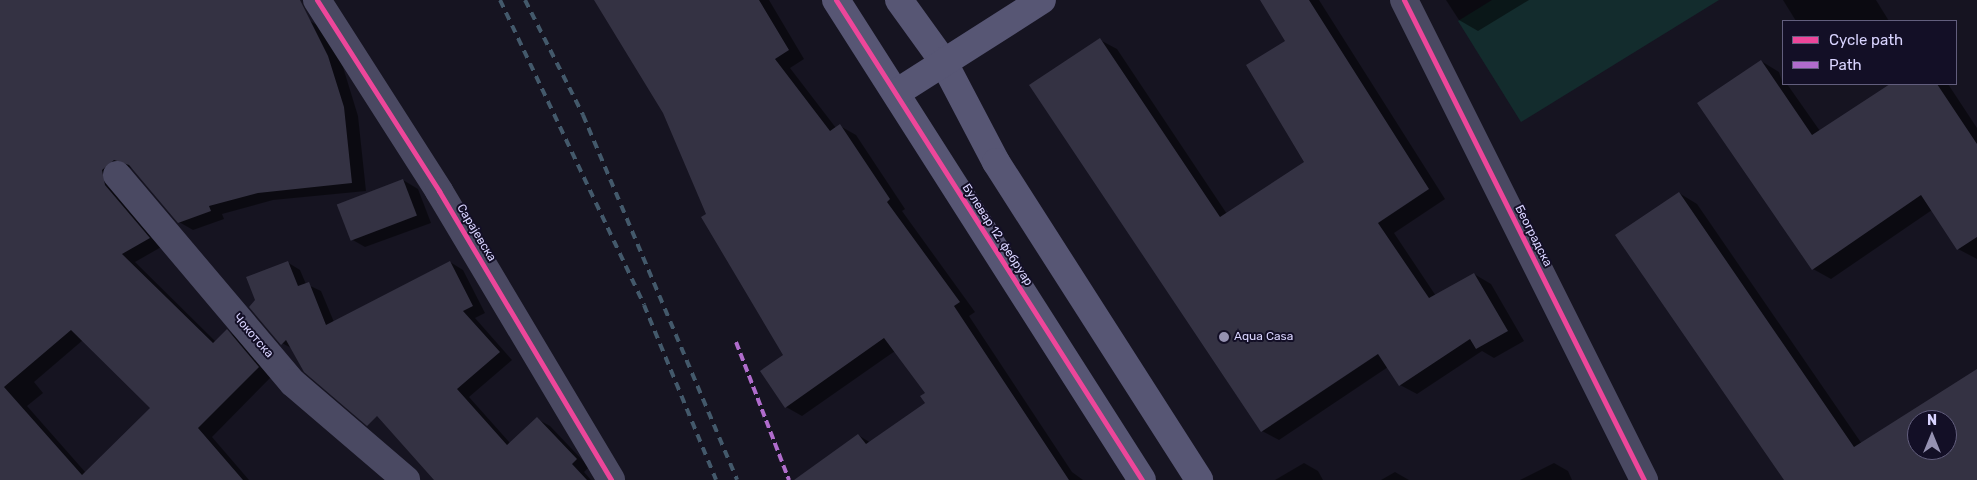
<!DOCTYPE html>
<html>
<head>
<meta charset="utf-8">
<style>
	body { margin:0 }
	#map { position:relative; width:1977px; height:480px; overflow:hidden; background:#161421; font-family:Rubik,sans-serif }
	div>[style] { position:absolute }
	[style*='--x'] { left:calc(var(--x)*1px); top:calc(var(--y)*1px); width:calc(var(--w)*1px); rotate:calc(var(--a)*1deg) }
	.green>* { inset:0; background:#132c2d }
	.shadow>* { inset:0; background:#0007 }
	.building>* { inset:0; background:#343243; transform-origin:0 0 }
	.minor>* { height:28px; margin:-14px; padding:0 14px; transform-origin:14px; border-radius:14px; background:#4a4962 }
	.secondary>* { height:28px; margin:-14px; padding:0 14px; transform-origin:14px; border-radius:14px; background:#575674 }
	.rail>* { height:4px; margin-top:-2px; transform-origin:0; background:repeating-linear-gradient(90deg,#43596b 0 8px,transparent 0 14px) }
	.quiet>* { height:4px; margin-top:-2px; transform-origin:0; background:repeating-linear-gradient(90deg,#b06ccc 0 8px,transparent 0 12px) }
	.cycleway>* { height:5px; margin:-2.5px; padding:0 2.5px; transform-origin:2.5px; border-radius:2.5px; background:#ed469a }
	.dots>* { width:14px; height:14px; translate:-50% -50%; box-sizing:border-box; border:2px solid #130f26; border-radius:50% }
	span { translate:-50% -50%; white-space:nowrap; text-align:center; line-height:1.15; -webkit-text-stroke:4px #130f26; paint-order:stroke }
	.street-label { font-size:12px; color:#d9d4ff }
	.poi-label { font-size:12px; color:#d9d4ff }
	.left { translate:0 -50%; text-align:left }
	.legend { position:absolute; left:1782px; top:20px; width:175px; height:65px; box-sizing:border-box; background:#130f26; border:1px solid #625e7d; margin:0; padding:6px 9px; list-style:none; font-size:15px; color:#d9d4ff }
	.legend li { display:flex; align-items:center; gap:10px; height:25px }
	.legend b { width:25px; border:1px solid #625e7d }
	.north { position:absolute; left:1907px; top:410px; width:50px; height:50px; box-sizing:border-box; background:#130f26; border:1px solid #625e7d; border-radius:50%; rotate:0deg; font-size:14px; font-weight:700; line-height:20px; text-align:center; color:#d9d4ff }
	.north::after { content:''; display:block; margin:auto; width:18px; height:22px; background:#9591b1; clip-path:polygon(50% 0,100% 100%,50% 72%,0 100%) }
</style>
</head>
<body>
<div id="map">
	<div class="green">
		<i style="clip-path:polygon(1492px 0,1719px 0,1521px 122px,1458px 21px)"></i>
	</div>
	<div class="shadow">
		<i style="clip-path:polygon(evenodd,0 0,295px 0,310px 21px,324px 29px,343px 67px,358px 116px,366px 191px,273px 200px,222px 214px,224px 219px,193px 230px,179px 222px,134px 169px,129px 167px,116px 178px,163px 246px,135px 262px,216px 342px,227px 331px,241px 339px,272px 376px,212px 437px,249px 480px,0 480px,0 0,83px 340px,151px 408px,86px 473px,27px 406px,43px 393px,34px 382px,83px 340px)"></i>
		<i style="clip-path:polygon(596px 0,769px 0,804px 59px,790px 68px,836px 128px,840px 126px,856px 135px,905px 209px,902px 211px,975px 312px,969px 316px,1072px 472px,1083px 480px,819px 480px,858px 435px,871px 443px,927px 404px,927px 393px,895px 351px,802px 416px,786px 407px,785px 356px,707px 214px,664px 112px)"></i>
		<i style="clip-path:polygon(1261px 0,1319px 0,1445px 199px,1394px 233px,1436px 296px,1474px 274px,1491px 284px,1524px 341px,1494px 358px,1482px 351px,1417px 394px,1400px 385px,1388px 367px,1279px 440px,1262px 431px,1100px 40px,1117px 49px,1227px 214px,1306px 162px,1286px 41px)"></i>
		<i style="clip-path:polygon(1446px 0,1529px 0,1478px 31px,1459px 20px)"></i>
		<i style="clip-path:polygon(1783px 0,1876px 0,1889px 21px,1796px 21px)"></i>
		<i style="clip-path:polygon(1761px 61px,1779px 72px,1783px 84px,1787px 84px,1820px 131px,1893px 84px,1948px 84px,1977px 128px,1977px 259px,1958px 249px,1932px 210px,1831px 279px,1813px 269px)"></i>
		<i style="clip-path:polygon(403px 180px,418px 189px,431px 223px,365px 247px,351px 239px)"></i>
		<i style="clip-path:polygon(evenodd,1679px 193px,1697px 204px,1862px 444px,1977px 383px,1977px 480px,1785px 480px,1679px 193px,1917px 420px,1947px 420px,1947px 450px,1917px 450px,1917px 420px)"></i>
		<i style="clip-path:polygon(287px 262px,300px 270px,306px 284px,321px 291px,334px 322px,450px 262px,463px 270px,485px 313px,475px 318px,512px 360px,469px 397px,510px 443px,537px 419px,550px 426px,589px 467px,584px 472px,591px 480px,436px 480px,309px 336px,293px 349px,280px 342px)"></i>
		<i style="clip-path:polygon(1304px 463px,1318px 471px,1323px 480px,1275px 480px)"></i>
		<i style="clip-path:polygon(1554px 463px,1568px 471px,1572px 480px,1520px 480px)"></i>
		<i style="clip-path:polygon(1395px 472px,1409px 480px,1381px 480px)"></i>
	</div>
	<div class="building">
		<i style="clip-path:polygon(evenodd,0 0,300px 0,328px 56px,344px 107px,352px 183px,258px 193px,209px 206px,211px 211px,178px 223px,129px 165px,114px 160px,102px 170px,105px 185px,150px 238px,122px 254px,213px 343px,227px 329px,259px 367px,198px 428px,243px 480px,0 480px,0 0,71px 330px,150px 408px,82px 475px,4px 387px,71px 330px)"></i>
		<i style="clip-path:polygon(594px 0,759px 0,789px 50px,775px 59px,830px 131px,840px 124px,890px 199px,887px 202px,960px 302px,954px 306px,1069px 480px,794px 480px,858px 434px,866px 444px,925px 403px,920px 396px,925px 393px,884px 338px,785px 408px,760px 371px,783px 355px,701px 217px,706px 214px,663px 113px)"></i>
		<i style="clip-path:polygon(1260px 0,1309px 0,1429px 189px,1378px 223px,1429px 298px,1474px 273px,1508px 331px,1476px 349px,1470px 339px,1399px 386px,1378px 354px,1261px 432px,1029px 85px,1100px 38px,1220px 217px,1304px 162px,1246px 65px,1285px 41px)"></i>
		<i style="clip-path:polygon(1761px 60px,1812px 135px,1890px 84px,1937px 84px,1977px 144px,1977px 237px,1957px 250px,1921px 195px,1812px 270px,1697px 103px)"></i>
		<i style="left:403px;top:179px;width:39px;height:71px;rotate:69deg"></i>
		<i style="clip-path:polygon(evenodd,1679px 192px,1854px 447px,1977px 369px,1977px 480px,1784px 480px,1615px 235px,1679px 192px,1917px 420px,1947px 420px,1947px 450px,1917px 450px,1917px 420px)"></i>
		<i style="clip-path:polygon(288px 261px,298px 286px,309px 282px,326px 325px,450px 261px,473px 306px,463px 311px,500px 352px,457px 389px,507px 445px,537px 417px,577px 459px,572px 464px,587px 480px,434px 480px,377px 416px,367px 426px,304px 372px,286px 340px,281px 345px,249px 307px,255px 300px,246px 277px)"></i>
	</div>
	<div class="minor">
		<i style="--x:317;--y:0;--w:227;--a:57.4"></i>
		<i style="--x:439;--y:191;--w:336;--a:59.2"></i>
		<i style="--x:1404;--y:0;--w:537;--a:63.43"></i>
		<i style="--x:117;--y:175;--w:272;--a:49.8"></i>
		<i style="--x:293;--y:383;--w:149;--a:40.6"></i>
	</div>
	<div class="secondary">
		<i style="--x:836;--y:0;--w:569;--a:57.48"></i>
		<i style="--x:899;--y:0;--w:75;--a:54.2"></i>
		<i style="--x:943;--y:61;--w:114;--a:62.3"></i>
		<i style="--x:996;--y:162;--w:377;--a:57.4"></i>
		<i style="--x:896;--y:93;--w:173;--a:-32.5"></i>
	</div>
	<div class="rail">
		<i style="--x:500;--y:0;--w:337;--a:64.7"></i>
		<i style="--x:644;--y:305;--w:189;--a:67.6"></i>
		<i style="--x:525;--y:0;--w:129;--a:63.2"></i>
		<i style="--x:583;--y:115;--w:396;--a:67.1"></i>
	</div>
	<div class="quiet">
		<i style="--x:736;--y:342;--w:148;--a:69"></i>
	</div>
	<div class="cycleway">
		<i style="--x:317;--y:0;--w:227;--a:57.4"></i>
		<i style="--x:439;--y:191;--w:336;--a:59.2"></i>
		<i style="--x:836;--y:0;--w:569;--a:57.48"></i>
		<i style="--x:1404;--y:0;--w:537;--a:63.43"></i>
	</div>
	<div class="dots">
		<i style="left:1224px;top:337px;background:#9591b1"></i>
	</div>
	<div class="street-label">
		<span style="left:476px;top:233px;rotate:59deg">Сарајевска</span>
		<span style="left:997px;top:235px;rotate:57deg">Булевар 12. фебруар</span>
		<span style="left:1533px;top:236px;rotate:63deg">Београдска</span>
		<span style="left:253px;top:336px;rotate:49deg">Чокотска</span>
	</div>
	<div class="poi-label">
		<span class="left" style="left:1234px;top:337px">Aqua Casa</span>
	</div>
	<ul class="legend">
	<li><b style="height:6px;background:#ed469a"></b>Cycle path</li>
	<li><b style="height:6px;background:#b06ccc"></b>Path</li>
	</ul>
	<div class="north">N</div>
</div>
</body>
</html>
